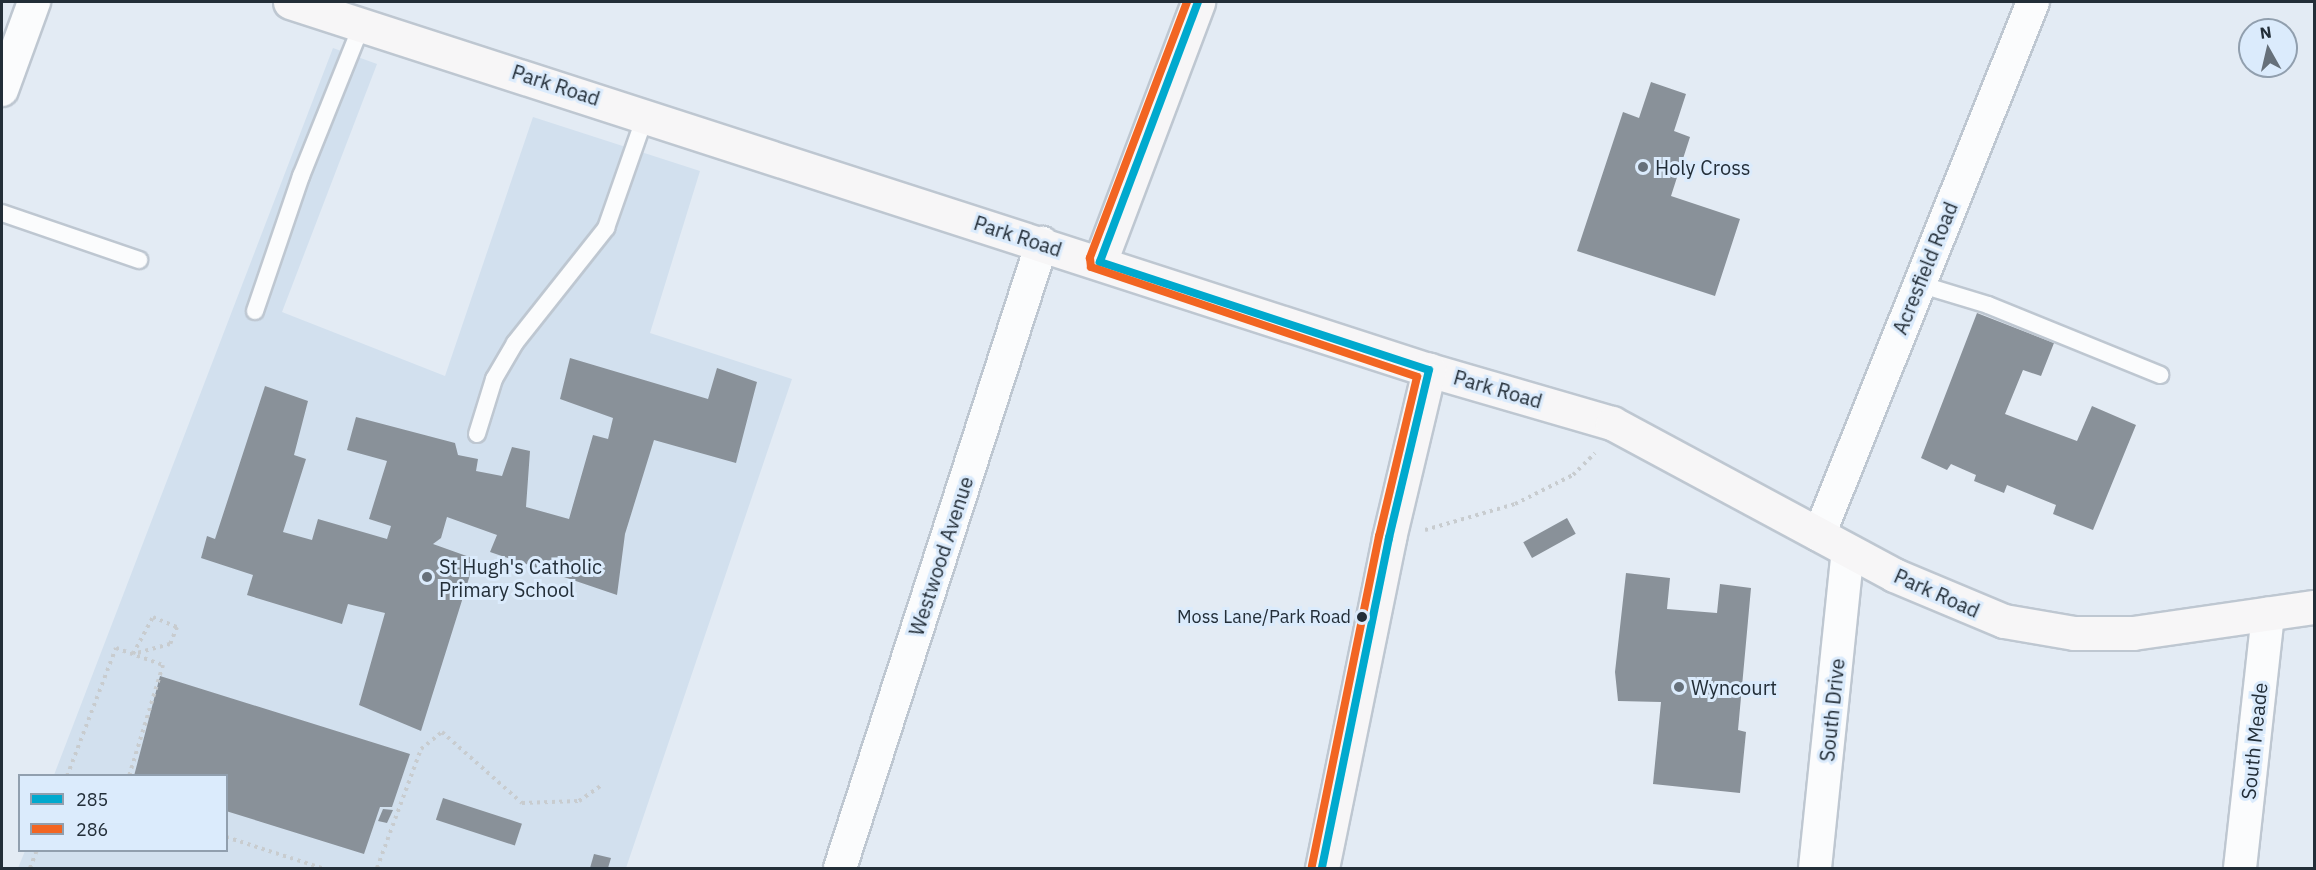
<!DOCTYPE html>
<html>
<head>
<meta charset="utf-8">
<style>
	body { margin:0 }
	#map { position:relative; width:2316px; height:870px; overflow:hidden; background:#e3ebf4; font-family:"IBM Plex Sans",sans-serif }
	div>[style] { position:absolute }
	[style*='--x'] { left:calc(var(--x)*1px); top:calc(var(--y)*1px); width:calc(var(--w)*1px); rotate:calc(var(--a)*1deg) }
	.built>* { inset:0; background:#d2e0ee }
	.building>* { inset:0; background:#899199; transform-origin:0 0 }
	.path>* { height:4px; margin-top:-2px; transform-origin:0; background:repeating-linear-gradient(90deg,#c8cccf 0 3px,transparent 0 7.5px) }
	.roads { filter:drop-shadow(2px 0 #bec7d1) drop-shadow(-2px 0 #bec7d1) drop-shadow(0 2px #bec7d1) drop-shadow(0 -2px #bec7d1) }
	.lane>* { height:16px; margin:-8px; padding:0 8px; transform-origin:8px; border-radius:8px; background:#fbfcfd }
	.street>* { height:32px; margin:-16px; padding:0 16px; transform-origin:16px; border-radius:16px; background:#fbfcfd }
	.secondary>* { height:33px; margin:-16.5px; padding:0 16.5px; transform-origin:16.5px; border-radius:16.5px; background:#f7f6f7 }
	.bus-1>* { height:8px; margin:-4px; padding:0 4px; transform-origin:4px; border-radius:4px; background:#00a9ce }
	.bus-2>* { height:8px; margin:-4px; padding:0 4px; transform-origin:4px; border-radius:4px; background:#f26522 }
	.dots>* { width:16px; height:16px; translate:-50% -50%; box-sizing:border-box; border:3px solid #dbebfc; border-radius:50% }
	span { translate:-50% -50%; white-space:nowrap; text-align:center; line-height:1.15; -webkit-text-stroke:6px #dbebfc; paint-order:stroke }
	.bus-label { font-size:18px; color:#232e38 }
	.right { translate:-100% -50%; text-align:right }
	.street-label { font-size:20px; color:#232e38 }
	.poi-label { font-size:20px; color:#232e38 }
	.left { translate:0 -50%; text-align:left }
	.frame { position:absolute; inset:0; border:3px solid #232e38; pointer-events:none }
	.legend { position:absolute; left:18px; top:774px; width:210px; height:78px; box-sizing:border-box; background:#dbebfc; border:2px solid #919fae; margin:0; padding:8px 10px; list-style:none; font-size:18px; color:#232e38 }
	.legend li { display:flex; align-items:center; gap:12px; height:30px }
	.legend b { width:30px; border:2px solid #919fae }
	.north { position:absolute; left:2238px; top:18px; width:60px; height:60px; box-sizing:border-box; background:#dbebfc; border:2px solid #919fae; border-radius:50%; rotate:352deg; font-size:16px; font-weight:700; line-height:24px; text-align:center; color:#232e38 }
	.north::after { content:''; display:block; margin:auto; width:21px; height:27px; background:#66707a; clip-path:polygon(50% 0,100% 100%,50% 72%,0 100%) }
</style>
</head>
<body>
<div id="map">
	<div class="built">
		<i style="clip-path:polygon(333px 48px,377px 64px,282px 312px,445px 376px,533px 117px,700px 171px,650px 333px,792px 379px,626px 868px,18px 868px,25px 851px,226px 850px,226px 776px,54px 775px)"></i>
	</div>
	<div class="building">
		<i style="clip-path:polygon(1651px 82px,1686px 94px,1674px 131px,1690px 137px,1671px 196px,1740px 219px,1715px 296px,1577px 251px,1623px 112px,1639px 118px)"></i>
		<i style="clip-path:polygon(1977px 313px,2054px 343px,2041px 376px,2023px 370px,2005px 414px,2077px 441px,2092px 406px,2136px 425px,2093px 530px,2053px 514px,2056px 505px,2007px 485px,2004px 493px,1974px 481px,1976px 475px,1951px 464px,1947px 470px,1921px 458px)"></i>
		<i style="clip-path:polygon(570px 358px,708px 399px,717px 368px,757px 382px,736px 463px,654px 440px,625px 534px,617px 595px,490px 552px,497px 535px,447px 517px,441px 538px,433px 544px,475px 559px,421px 731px,359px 705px,385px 613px,348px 604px,342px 624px,247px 595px,253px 575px,201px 558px,207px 536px,215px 539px,265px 386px,308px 401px,294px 455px,306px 459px,283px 532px,312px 540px,318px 519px,387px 539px,391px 526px,369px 519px,387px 461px,347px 450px,356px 417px,455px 443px,458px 455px,478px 459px,476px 471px,502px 476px,512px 447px,530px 451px,526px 507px,569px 519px,593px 435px,608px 439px,613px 418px,560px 399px)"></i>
		<i style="left:1567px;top:518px;width:18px;height:50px;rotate:61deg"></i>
		<i style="clip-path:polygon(1626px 573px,1670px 578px,1667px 609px,1717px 613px,1720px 584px,1751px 588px,1738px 730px,1746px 732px,1740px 793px,1653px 784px,1661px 702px,1618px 701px,1615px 672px)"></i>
		<i style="clip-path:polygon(160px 676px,410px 754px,392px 807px,380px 807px,364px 854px,226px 811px,226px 776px,134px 776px)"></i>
		<i style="left:443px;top:798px;width:83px;height:23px;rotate:18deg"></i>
		<i style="clip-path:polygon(383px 809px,393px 810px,387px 823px,378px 821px)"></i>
		<i style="clip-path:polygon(594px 854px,611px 858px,608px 868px,590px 868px)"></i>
	</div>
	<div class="path">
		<i style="--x:1425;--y:530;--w:94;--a:-16.1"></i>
		<i style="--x:1515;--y:504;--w:65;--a:-26.6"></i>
		<i style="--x:1573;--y:475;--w:31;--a:-45"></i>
		<i style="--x:153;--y:617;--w:26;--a:23"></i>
		<i style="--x:177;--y:627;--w:18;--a:112"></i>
		<i style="--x:170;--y:644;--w:38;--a:165"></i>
		<i style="--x:133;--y:654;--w:42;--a:-61.6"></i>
		<i style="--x:67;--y:776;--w:137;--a:-69.1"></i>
		<i style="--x:116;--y:648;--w:50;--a:19.9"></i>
		<i style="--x:163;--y:665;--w:116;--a:107"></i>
		<i style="--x:226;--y:837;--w:101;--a:17.9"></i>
		<i style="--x:30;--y:868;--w:19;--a:-69"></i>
		<i style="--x:377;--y:868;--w:127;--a:-69.7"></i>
		<i style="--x:421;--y:749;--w:27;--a:-39"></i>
		<i style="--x:442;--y:732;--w:107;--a:41.6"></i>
		<i style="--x:522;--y:803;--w:57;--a:-2"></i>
		<i style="--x:579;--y:801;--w:29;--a:-35"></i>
	</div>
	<div class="roads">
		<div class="lane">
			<i style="--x:2;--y:213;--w:145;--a:18.9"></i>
			<i style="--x:1919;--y:284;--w:72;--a:16.9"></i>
			<i style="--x:1988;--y:305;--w:186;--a:22.1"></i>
			<i style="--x:255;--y:311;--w:143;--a:-71.2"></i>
			<i style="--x:301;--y:176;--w:164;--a:-68.1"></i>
			<i style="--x:477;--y:434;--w:58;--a:-72.8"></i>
			<i style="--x:494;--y:379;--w:42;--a:-59.7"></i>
			<i style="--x:515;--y:343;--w:147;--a:-51.6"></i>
			<i style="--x:606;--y:228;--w:121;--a:-70.7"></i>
		</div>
		<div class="street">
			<i style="--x:2;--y:90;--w:94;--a:-70"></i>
			<i style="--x:1819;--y:535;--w:574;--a:-68.12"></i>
			<i style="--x:840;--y:868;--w:657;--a:-72.09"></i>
			<i style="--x:1815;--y:868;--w:319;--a:-84.1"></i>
			<i style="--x:2240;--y:868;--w:256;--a:-83.7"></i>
		</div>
		<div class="secondary">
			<i style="--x:290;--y:2;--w:1197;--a:17.91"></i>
			<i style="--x:1429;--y:370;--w:191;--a:16.2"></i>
			<i style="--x:1612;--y:423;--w:320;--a:28.3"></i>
			<i style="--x:1894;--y:575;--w:119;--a:22.7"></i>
			<i style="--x:2004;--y:621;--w:71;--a:9.7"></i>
			<i style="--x:2074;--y:633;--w:59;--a:0"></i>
			<i style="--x:2133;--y:633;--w:183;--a:-8.2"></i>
			<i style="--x:1100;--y:262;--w:278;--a:-69.3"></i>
			<i style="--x:1322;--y:868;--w:337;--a:-78.5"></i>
			<i style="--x:1389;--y:538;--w:173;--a:-76.6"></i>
		</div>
	</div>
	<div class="bus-1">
		<i style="--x:1198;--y:2;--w:278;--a:110.7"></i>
		<i style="--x:1100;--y:262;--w:346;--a:18.2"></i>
		<i style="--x:1429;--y:370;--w:173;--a:103.4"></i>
		<i style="--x:1389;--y:538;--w:337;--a:101.5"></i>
	</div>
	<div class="bus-2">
		<i style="--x:1187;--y:2;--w:274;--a:110.8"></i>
		<i style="--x:1090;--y:258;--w:9;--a:84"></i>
		<i style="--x:1091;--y:267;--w:344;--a:18.6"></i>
		<i style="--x:1417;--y:377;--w:163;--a:103.4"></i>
		<i style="--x:1379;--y:536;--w:337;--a:101.5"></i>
	</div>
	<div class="dots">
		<i style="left:1643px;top:167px;background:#66707a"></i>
		<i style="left:427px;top:577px;background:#66707a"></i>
		<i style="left:1362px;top:617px;background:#232e38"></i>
		<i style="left:1679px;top:687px;background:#66707a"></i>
	</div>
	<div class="bus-label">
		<span class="right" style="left:1351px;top:617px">Moss Lane/Park Road</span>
	</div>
	<div class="street-label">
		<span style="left:556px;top:85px;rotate:18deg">Park Road</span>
		<span style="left:1018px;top:236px;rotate:18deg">Park Road</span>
		<span style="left:1925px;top:268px;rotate:-68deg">Acresfield Road</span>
		<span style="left:1498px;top:389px;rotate:16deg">Park Road</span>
		<span style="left:941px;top:556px;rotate:-72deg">Westwood Avenue</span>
		<span style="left:1937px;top:593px;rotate:24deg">Park Road</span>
		<span style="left:1832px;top:710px;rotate:-84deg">South Drive</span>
		<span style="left:2254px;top:741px;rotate:-84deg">South Meade</span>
	</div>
	<div class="poi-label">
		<span class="left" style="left:1655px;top:167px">Holy Cross</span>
		<span class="left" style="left:439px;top:578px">St Hugh's Catholic<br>Primary School</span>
		<span class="left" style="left:1691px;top:687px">Wyncourt</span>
	</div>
	<div class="frame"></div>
	<ul class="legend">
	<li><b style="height:8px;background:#00a9ce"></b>285</li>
	<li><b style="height:8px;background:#f26522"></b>286</li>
	</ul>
	<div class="north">N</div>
</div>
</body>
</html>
